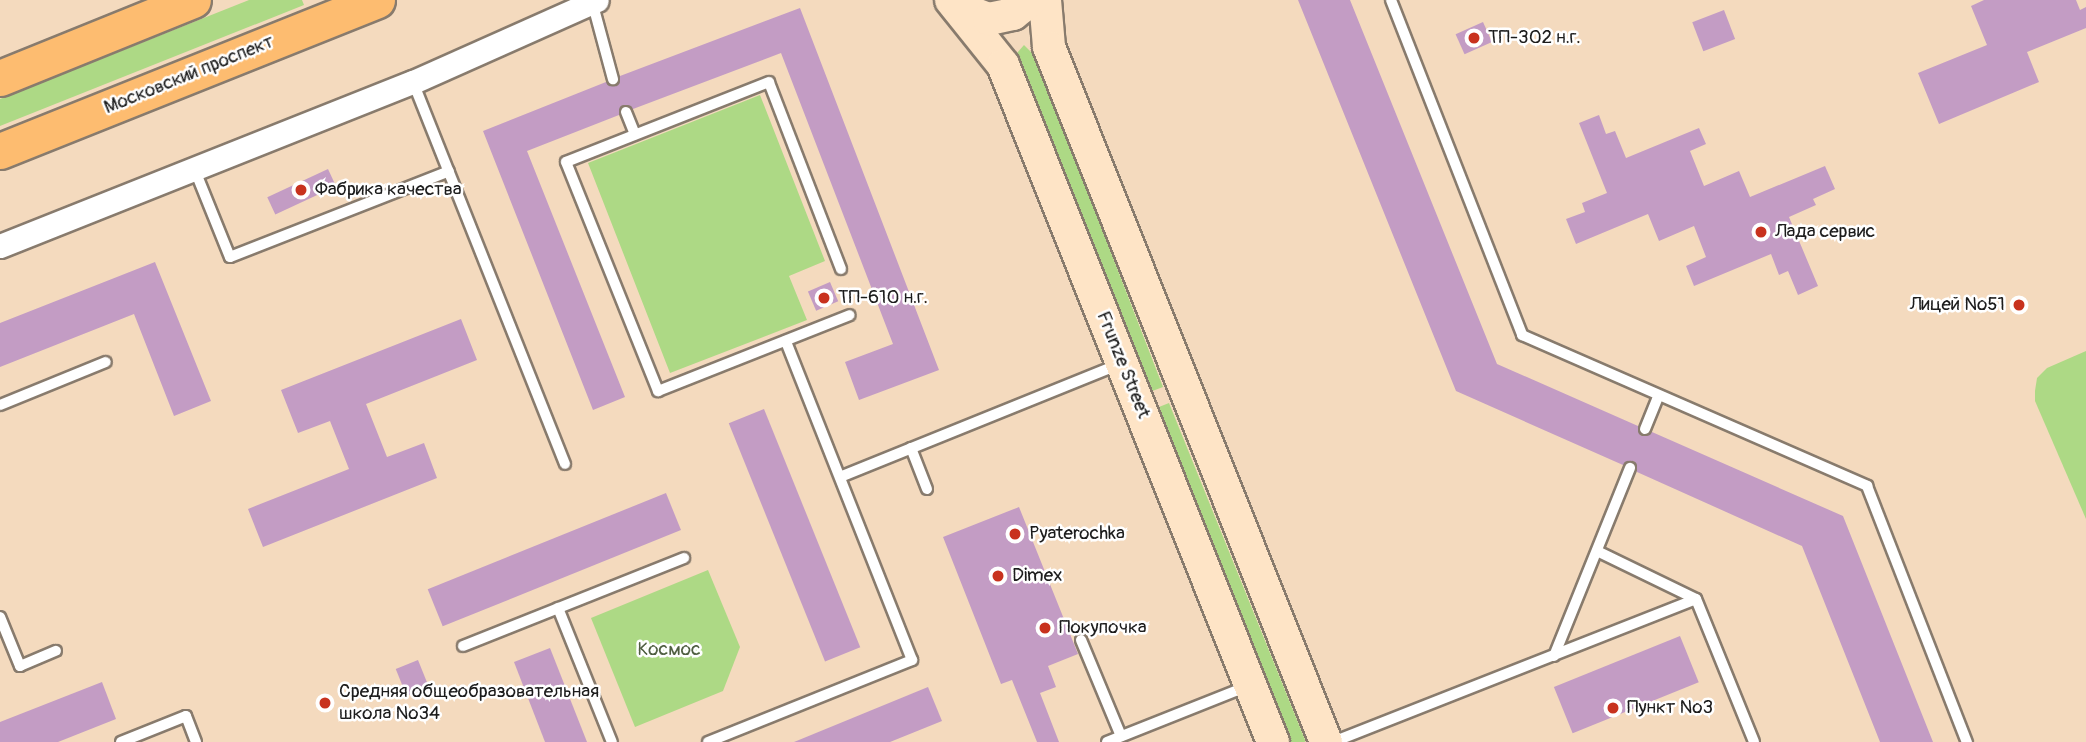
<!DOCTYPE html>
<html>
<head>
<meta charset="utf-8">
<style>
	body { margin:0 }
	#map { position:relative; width:2086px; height:742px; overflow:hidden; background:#f4dabe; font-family:Pangolin,sans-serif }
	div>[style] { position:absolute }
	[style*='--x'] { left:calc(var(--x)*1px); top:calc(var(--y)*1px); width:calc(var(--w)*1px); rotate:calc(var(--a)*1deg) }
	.green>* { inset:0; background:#add985; transform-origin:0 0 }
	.building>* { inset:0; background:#c39cc4; transform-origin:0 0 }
	.roads { filter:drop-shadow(2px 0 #887b6d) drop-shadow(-2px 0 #887b6d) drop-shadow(0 2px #887b6d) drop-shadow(0 -2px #887b6d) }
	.lane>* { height:10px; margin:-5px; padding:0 5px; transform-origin:5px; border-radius:5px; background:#fff }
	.street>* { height:23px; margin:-11.5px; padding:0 11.5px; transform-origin:11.5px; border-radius:11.5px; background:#fff }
	.secondary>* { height:32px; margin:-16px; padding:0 16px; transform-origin:16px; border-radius:16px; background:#fee4c6 }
	.primary>* { height:35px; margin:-17.5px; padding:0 17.5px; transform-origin:17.5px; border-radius:17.5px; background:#fdbc70 }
	.dots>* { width:19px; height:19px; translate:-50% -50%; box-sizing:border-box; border:4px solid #fff; border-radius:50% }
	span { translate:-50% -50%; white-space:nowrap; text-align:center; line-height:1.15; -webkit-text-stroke:5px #fff; paint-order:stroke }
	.poi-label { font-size:19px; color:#1c1c1c }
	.left { translate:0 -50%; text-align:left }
	.right { translate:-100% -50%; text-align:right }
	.street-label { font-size:19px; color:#1c1c1c }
	.park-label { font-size:19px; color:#4f5e41 }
</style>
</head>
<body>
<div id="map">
	<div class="green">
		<i style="clip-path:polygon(249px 0,302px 0,304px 5px,0 126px,0 99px)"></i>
		<i style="clip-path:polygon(1024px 45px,1035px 56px,1163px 387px,1147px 393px,1019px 62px,1017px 53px)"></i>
		<i style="clip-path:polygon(760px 95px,825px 261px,789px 276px,807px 320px,670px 373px,588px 163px)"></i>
		<i style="clip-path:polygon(2086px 351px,2086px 519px,2035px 401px,2035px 391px,2037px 378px,2047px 368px)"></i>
		<i style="left:1169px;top:403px;width:365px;height:17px;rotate:68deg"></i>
		<i style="clip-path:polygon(708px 570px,740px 647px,723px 691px,635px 727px,591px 618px)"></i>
	</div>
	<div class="building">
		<i style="clip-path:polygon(1298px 0,1350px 0,1497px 364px,1638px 426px,1641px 436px,1652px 432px,1843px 516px,1933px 742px,1880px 742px,1802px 546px,1637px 472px,1634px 461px,1623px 465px,1456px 391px)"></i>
		<i style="clip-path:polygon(1984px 0,2076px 0,2080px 10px,2086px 7px,2086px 28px,2027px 52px,2039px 82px,1939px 124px,1918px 73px,1987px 45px,1971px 6px)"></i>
		<i style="clip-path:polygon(800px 8px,939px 370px,859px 400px,845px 362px,893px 344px,781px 53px,633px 109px,624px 105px,619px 115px,527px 151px,625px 397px,593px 410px,483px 131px,606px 82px,616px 86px,620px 76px)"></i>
		<i style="left:1724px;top:10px;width:31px;height:34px;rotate:69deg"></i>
		<i style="left:1483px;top:22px;width:22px;height:30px;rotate:66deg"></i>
		<i style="clip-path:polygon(1599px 115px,1606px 134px,1615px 131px,1626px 158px,1699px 128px,1706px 144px,1690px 151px,1704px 186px,1739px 171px,1750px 197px,1825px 166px,1835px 189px,1813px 199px,1816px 205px,1789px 217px,1818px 286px,1798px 295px,1788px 271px,1779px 275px,1771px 254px,1694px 286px,1686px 266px,1706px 257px,1694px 226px,1659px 241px,1648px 214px,1576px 244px,1566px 219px,1585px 212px,1582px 203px,1607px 193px,1579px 123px)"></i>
		<i style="left:328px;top:169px;width:19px;height:67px;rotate:65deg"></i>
		<i style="clip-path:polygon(155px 262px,211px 401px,174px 416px,134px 314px,0 367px,0 323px)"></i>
		<i style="left:830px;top:282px;width:21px;height:24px;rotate:67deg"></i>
		<i style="clip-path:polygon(461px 319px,477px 360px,366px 404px,387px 457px,424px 443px,437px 478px,263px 547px,248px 509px,349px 469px,330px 421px,298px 433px,281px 390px)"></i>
		<i style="left:764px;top:409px;width:257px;height:38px;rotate:68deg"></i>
		<i style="left:666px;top:493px;width:40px;height:257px;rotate:68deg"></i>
		<i style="clip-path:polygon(1019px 507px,1078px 654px,1048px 666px,1056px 687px,1040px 693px,1059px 742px,1037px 742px,1012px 680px,1001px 684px,943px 537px)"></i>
		<i style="left:1680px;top:636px;width:50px;height:136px;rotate:68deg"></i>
		<i style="clip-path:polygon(550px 648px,587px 742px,545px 742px,514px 662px)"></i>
		<i style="left:418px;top:660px;width:29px;height:24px;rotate:68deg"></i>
		<i style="clip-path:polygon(102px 682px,116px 719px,58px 742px,0 742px,0 722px)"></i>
		<i style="clip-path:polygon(928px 687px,942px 721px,890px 742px,794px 742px)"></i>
	</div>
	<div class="roads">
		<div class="lane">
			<i style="--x:1391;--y:0;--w:360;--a:68.6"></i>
			<i style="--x:1522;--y:335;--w:377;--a:23.6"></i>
			<i style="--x:1867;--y:486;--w:275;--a:68.7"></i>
			<i style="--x:593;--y:5;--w:77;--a:74.9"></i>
			<i style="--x:413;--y:82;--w:411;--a:68.3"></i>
			<i style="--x:626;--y:112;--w:24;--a:68"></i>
			<i style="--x:194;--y:168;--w:96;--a:68"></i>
			<i style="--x:230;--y:257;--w:235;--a:-21.4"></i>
			<i style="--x:841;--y:269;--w:200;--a:-111.1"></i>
			<i style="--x:769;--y:82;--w:218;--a:158.5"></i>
			<i style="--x:566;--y:162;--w:247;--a:68.1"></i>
			<i style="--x:658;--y:391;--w:206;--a:-21.6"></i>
			<i style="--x:0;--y:405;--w:114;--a:-22.1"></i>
			<i style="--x:1645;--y:429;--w:35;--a:-68"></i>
			<i style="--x:911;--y:448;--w:44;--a:68.7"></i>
			<i style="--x:840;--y:477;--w:301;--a:-22"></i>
			<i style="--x:1597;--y:551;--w:110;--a:25.9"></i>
			<i style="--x:1696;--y:599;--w:154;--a:67.9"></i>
			<i style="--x:558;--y:608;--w:144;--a:68.1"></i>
			<i style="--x:0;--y:617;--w:53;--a:67.8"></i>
			<i style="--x:20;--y:666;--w:39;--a:-23"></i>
			<i style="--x:1081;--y:640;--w:104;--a:67.4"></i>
			<i style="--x:463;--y:646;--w:238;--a:-21.7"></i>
			<i style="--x:1554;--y:656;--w:203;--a:-68"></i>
			<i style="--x:121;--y:742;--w:70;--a:-21.8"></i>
			<i style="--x:186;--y:716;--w:28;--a:69"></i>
			<i style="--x:708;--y:742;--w:220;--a:-21.9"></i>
			<i style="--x:912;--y:660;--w:343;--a:-111.6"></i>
			<i style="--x:1107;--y:742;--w:152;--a:-21.7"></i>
			<i style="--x:1333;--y:742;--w:390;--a:-21.5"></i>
		</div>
		<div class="street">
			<i style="--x:0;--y:246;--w:444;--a:-21.7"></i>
			<i style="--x:413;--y:82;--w:201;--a:-24"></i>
		</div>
		<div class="secondary">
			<i style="--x:951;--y:0;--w:83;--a:51.3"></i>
			<i style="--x:1003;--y:65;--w:729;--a:68.26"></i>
			<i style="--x:1045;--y:0;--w:47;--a:85.1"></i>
			<i style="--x:1049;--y:47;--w:748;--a:68.27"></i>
			<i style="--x:957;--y:7;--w:34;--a:21"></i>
			<i style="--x:989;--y:19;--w:25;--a:-12"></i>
			<i style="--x:1013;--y:14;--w:23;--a:-38"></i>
		</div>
		<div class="primary">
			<i style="--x:0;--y:78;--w:208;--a:-22"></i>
			<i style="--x:0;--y:151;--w:406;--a:-21.8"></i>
		</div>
	</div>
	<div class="dots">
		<i style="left:1474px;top:38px;background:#c8321e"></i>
		<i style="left:301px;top:190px;background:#c8321e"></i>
		<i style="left:1761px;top:232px;background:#c8321e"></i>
		<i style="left:824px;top:298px;background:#c8321e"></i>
		<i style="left:2019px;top:305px;background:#c8321e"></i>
		<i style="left:1015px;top:534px;background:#c8321e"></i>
		<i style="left:998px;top:576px;background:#c8321e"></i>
		<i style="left:1045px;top:628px;background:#c8321e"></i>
		<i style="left:325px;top:703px;background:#c8321e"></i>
		<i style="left:1613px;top:708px;background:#c8321e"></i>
	</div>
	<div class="poi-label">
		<span class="left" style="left:1488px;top:38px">ТП-302 н.г.</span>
		<span class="left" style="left:315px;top:190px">Фабрика качества</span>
		<span class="left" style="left:1775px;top:232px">Лада сервис</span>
		<span class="left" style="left:838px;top:298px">ТП-610 н.г.</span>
		<span class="right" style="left:2005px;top:305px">Лицей №51</span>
		<span class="left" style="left:1029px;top:534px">Pyaterochka</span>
		<span class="left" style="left:1012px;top:576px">Dimex</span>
		<span class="left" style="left:1059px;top:628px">Покупочка</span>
		<span class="left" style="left:339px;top:703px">Средняя общеобразовательная<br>школа №34</span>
		<span class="left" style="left:1627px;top:708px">Пункт №3</span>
	</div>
	<div class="street-label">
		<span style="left:189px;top:75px;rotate:-22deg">Московский проспект</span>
		<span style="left:1123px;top:365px;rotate:68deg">Frunze Street</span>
	</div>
	<div class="park-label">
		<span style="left:669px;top:650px">Космос</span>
	</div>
</div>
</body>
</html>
